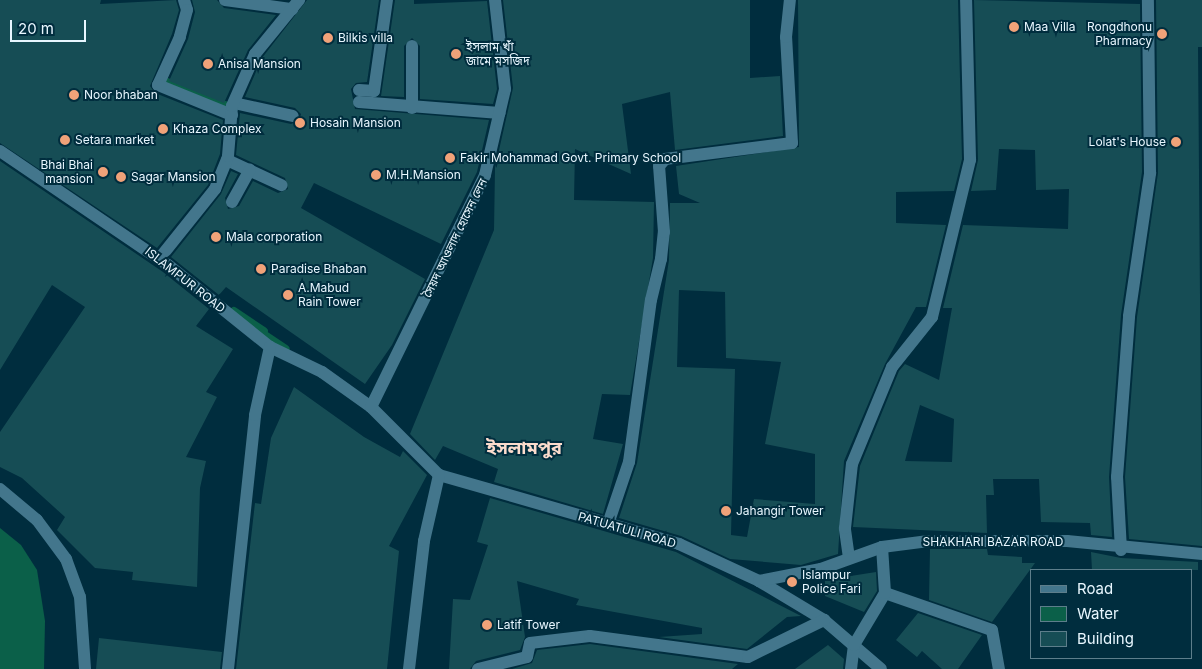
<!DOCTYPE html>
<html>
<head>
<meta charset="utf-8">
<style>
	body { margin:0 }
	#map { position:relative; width:1202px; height:669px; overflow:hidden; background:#002d3e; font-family:Inter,"Noto Sans Bengali",sans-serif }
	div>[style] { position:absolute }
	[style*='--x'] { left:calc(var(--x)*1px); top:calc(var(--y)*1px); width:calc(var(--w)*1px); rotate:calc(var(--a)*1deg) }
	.water>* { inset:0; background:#0b6049 }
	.stream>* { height:8px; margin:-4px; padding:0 4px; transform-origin:4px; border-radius:4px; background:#0b6049 }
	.building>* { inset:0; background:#164d55 }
	.minor>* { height:12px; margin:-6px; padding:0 6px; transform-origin:6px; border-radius:6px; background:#43768c }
	.dots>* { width:14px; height:14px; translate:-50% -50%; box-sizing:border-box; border:2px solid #002d3e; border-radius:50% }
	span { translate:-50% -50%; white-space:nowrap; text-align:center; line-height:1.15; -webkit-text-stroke:4px #002d3e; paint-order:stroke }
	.poi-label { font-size:12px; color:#e8f7ff }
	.left { translate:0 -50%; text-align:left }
	.right { translate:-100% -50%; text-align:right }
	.street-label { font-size:12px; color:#e8f7ff }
	.district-label { font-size:18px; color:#fbdccd; font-weight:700 }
	.legend { position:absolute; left:1030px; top:569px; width:162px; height:90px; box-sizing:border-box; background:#002d3e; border:1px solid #5d7e8b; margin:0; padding:6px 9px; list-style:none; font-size:15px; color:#e8f7ff }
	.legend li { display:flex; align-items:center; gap:10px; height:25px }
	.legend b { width:25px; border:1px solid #5d7e8b }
	.scale { position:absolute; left:10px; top:20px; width:76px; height:22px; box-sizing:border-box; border:2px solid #e8f7ff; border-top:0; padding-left:6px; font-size:15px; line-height:18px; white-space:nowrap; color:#e8f7ff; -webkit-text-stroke:4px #002d3e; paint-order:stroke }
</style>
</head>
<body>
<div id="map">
	<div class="water">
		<i style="clip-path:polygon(0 528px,21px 545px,37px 570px,45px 621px,44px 669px,0 669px)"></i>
	</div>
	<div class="stream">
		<i style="--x:164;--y:75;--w:5;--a:112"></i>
		<i style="--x:162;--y:80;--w:73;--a:21.7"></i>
		<i style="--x:234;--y:311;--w:36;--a:34"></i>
		<i style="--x:259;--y:331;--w:32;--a:34"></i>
	</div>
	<div class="building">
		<i style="clip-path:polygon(0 0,101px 0,100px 4px,176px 0,179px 10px,172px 34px,150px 86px,155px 93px,223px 120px,220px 154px,208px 185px,157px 248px,0 143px)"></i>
		<i style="clip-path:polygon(192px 0,217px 0,224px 8px,276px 15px,248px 50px,224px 103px,169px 81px,188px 39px,195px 12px)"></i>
		<i style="clip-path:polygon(307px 0,379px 0,367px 82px,356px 83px,351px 89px,355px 109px,489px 120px,477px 172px,441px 244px,314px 183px,301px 208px,425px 279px,392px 345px,365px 384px,226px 287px,219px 295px,171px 257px,221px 194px,231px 171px,238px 174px,225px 198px,228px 209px,239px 206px,253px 181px,278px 193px,288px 189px,285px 178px,236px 155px,240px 113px,291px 124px,299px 121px,301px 114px,295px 108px,245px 97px,262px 58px)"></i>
		<i style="clip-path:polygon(395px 0,414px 0,414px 4px,487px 1px,497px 89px,493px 104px,420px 99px,420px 46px,412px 38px,404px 46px,404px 97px,381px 96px)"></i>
		<i style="clip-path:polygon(503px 0,750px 0,750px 78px,780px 76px,783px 136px,675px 150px,670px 92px,622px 104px,631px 174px,575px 149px,574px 200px,654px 202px,653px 258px,630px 395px,602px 394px,593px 439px,623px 444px,603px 514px,494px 482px,498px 469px,443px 446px,435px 460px,410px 434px,494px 230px,495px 168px,513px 88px)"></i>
		<i style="clip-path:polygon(evenodd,798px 0,958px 0,962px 159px,954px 191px,896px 192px,896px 223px,946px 225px,926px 307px,916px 307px,885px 364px,844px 461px,838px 554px,801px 565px,730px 559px,681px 536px,619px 518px,637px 463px,669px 260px,670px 203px,700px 203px,679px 194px,676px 166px,799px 147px,798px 0,679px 290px,725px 292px,726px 358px,781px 362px,765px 444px,815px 454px,815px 504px,754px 499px,747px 537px,731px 535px,735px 369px,677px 367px,679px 290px)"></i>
		<i style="clip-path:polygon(evenodd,974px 0,1140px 4px,1142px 172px,1121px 315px,1109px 477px,1112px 537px,1091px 535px,1090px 523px,1041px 522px,1039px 479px,993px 479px,994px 495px,986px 495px,987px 533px,853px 527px,860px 466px,899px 371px,905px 364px,939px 380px,952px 308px,943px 308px,963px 225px,1068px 229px,1069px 189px,1036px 190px,1035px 150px,999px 149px,996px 190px,971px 191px,978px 160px,974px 0,920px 405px,954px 419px,952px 462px,905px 461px,920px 405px)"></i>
		<i style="clip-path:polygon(1156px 0,1202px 0,1202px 47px,1198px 47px,1202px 546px,1129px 539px,1125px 477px,1137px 317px,1158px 173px)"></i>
		<i style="clip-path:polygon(0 161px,163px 272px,209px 309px,196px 326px,233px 349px,206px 392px,217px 397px,186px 457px,206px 461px,200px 488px,197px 587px,132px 580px,133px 572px,95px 568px,57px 530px,65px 517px,22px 478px,0 467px,0 432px,85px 307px,52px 285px,0 370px)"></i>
		<i style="clip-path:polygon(294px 387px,364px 437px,400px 457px,403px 451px,427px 475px,389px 546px,399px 551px,387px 669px,236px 669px,255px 503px,261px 504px,271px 438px)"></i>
		<i style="clip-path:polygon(490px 498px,676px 552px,801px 616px,787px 617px,747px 649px,659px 637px,702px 634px,702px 628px,576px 605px,579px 599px,517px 581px,525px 637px,520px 650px,476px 661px,470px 669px,449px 669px,453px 599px,470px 600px,488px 545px,477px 542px)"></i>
		<i style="clip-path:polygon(930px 549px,987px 549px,988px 555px,1022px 557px,1022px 563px,1035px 563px,992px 622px,929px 600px)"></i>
		<i style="clip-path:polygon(1091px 552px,1121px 558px,1198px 562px,1198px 570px,1092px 570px)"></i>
		<i style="clip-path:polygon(876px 572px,877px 591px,864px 612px,825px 596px,825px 580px)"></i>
		<i style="clip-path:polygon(918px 613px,982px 635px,958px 669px,942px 669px,922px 651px,917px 657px,896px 640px)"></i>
		<i style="clip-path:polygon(99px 638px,222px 652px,220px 669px,96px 669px)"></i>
		<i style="clip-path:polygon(590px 644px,738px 664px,732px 669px,512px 669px,532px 663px,537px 650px)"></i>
		<i style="clip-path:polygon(828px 645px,844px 659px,843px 669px,795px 669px)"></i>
	</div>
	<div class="minor">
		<i style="--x:184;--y:0;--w:10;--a:73"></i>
		<i style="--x:187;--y:10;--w:28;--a:105"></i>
		<i style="--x:180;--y:37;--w:53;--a:114.6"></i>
		<i style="--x:158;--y:85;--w:80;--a:22.1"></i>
		<i style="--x:225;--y:0;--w:68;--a:7.7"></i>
		<i style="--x:359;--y:90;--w:15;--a:4"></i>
		<i style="--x:374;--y:91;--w:92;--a:-81.9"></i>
		<i style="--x:359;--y:102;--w:141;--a:4.5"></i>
		<i style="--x:234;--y:103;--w:60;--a:12.4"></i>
		<i style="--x:412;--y:108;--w:62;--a:-90"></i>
		<i style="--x:0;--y:151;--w:203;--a:34.2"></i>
		<i style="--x:168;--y:265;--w:131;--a:38.8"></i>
		<i style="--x:270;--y:347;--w:58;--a:25.7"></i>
		<i style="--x:322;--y:372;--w:60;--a:35.5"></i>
		<i style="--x:371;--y:407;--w:96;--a:45"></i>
		<i style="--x:439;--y:475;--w:250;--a:16"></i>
		<i style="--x:679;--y:544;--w:88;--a:24.8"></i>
		<i style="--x:759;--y:581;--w:76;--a:31"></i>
		<i style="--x:824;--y:620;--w:75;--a:40.7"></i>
		<i style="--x:227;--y:160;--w:60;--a:24.8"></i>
		<i style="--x:232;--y:202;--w:37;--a:-61"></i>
		<i style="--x:159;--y:259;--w:90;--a:-51.3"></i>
		<i style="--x:215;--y:189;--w:35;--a:-68"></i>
		<i style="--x:228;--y:156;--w:50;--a:-85.4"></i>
		<i style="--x:232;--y:106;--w:57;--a:-66.1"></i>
		<i style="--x:255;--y:54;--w:70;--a:-50.8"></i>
		<i style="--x:371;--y:407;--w:258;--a:-63.8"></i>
		<i style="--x:485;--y:175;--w:88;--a:-76.9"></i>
		<i style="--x:505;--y:89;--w:90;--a:-96.4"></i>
		<i style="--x:0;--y:489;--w:48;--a:40"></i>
		<i style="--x:37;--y:520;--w:49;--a:53.4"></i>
		<i style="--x:66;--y:559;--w:40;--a:69.8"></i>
		<i style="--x:80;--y:597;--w:72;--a:86"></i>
		<i style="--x:608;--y:524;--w:65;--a:-71.3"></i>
		<i style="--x:629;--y:462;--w:163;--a:-82.3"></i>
		<i style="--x:651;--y:300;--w:42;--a:-76.3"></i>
		<i style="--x:661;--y:259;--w:27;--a:-84"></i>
		<i style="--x:664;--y:232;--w:66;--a:-94.3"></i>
		<i style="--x:659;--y:166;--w:9;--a:-49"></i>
		<i style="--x:665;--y:159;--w:128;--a:-7.2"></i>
		<i style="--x:792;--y:143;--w:106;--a:-93.2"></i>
		<i style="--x:786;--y:37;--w:37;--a:-84"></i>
		<i style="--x:1121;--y:550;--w:73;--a:-93.1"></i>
		<i style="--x:1117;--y:477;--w:161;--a:-85.7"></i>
		<i style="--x:1129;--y:316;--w:145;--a:-81.6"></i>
		<i style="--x:1150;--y:173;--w:173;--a:-90.7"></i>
		<i style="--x:849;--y:558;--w:30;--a:-98"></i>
		<i style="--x:845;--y:528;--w:64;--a:-83.8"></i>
		<i style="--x:852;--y:464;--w:105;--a:-67.6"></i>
		<i style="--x:892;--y:367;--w:64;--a:-51.3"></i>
		<i style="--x:932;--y:317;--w:162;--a:-76.4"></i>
		<i style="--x:970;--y:160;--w:160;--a:-91.4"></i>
		<i style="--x:759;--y:581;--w:63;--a:-11"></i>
		<i style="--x:821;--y:569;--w:65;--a:-19.8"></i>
		<i style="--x:882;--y:547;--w:47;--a:-7.3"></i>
		<i style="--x:929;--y:541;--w:138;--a:0"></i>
		<i style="--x:1067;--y:541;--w:136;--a:5.5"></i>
		<i style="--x:885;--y:593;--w:113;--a:19.1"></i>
		<i style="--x:992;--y:630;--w:40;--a:80"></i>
		<i style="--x:228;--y:669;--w:255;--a:-83.9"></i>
		<i style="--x:255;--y:415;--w:70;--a:-77.6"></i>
		<i style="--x:409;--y:669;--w:129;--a:-83.3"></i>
		<i style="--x:424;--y:541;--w:68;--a:-77.2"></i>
		<i style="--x:478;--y:669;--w:50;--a:-13.8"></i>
		<i style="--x:527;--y:657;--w:14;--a:-78"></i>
		<i style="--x:530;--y:643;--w:60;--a:-6.7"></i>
		<i style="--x:590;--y:636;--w:159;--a:7.6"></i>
		<i style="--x:748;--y:657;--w:85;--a:-26"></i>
		<i style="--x:851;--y:669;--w:24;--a:-83"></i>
		<i style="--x:854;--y:645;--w:61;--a:-59.2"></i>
		<i style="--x:885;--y:593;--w:46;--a:-93.7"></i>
	</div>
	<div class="dots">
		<i style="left:1014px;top:27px;background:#f0a279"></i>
		<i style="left:1162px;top:34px;background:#f0a279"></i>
		<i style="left:328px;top:38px;background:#f0a279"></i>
		<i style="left:456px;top:54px;background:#f0a279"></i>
		<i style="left:208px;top:64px;background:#f0a279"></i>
		<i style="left:74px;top:95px;background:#f0a279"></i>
		<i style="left:300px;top:123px;background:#f0a279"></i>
		<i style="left:163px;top:129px;background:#f0a279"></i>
		<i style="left:65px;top:140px;background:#f0a279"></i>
		<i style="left:1176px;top:142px;background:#f0a279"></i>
		<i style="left:450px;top:158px;background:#f0a279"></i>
		<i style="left:103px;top:172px;background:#f0a279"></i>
		<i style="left:376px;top:175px;background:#f0a279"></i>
		<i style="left:121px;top:177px;background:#f0a279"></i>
		<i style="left:216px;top:237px;background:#f0a279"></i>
		<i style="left:261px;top:269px;background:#f0a279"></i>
		<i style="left:288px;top:295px;background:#f0a279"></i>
		<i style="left:726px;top:511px;background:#f0a279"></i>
		<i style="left:792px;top:582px;background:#f0a279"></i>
		<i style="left:487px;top:625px;background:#f0a279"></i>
	</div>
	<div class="poi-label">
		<span class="left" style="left:1024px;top:27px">Maa Villa</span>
		<span class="right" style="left:1152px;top:34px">Rongdhonu<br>Pharmacy</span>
		<span class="left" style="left:338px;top:38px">Bilkis villa</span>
		<span class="left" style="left:466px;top:54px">ইসলাম খাঁ<br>জামে মসজিদ</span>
		<span class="left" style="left:218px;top:64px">Anisa Mansion</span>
		<span class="left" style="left:84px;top:95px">Noor bhaban</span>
		<span class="left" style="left:310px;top:123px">Hosain Mansion</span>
		<span class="left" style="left:173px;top:129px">Khaza Complex</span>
		<span class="left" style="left:75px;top:140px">Setara market</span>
		<span class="right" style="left:1166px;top:142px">Lolat's House</span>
		<span class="left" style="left:460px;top:158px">Fakir Mohammad Govt. Primary School</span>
		<span class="right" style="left:93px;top:172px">Bhai Bhai<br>mansion</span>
		<span class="left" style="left:386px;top:175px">M.H.Mansion</span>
		<span class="left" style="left:131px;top:177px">Sagar Mansion</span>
		<span class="left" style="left:226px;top:237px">Mala corporation</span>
		<span class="left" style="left:271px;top:269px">Paradise Bhaban</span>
		<span class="left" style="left:298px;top:295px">A.Mabud<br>Rain Tower</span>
		<span class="left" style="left:736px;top:511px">Jahangir Tower</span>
		<span class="left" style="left:802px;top:582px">Islampur<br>Police Fari</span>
		<span class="left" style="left:497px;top:625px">Latif Tower</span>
	</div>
	<div class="street-label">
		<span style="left:455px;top:238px;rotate:-64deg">সৈয়দ আওলাদ হোসেন লেন</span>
		<span style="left:185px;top:280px;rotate:38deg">ISLAMPUR ROAD</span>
		<span style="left:627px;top:530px;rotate:16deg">PATUATULI ROAD</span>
		<span style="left:993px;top:542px">SHAKHARI BAZAR ROAD</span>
	</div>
	<div class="district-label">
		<span style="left:524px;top:448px">ইসলামপুর</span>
	</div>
	<ul class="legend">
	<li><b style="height:6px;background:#43768c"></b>Road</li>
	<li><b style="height:14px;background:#0b6049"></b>Water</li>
	<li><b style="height:14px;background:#164d55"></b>Building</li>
	</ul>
	<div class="scale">20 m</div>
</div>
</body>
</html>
